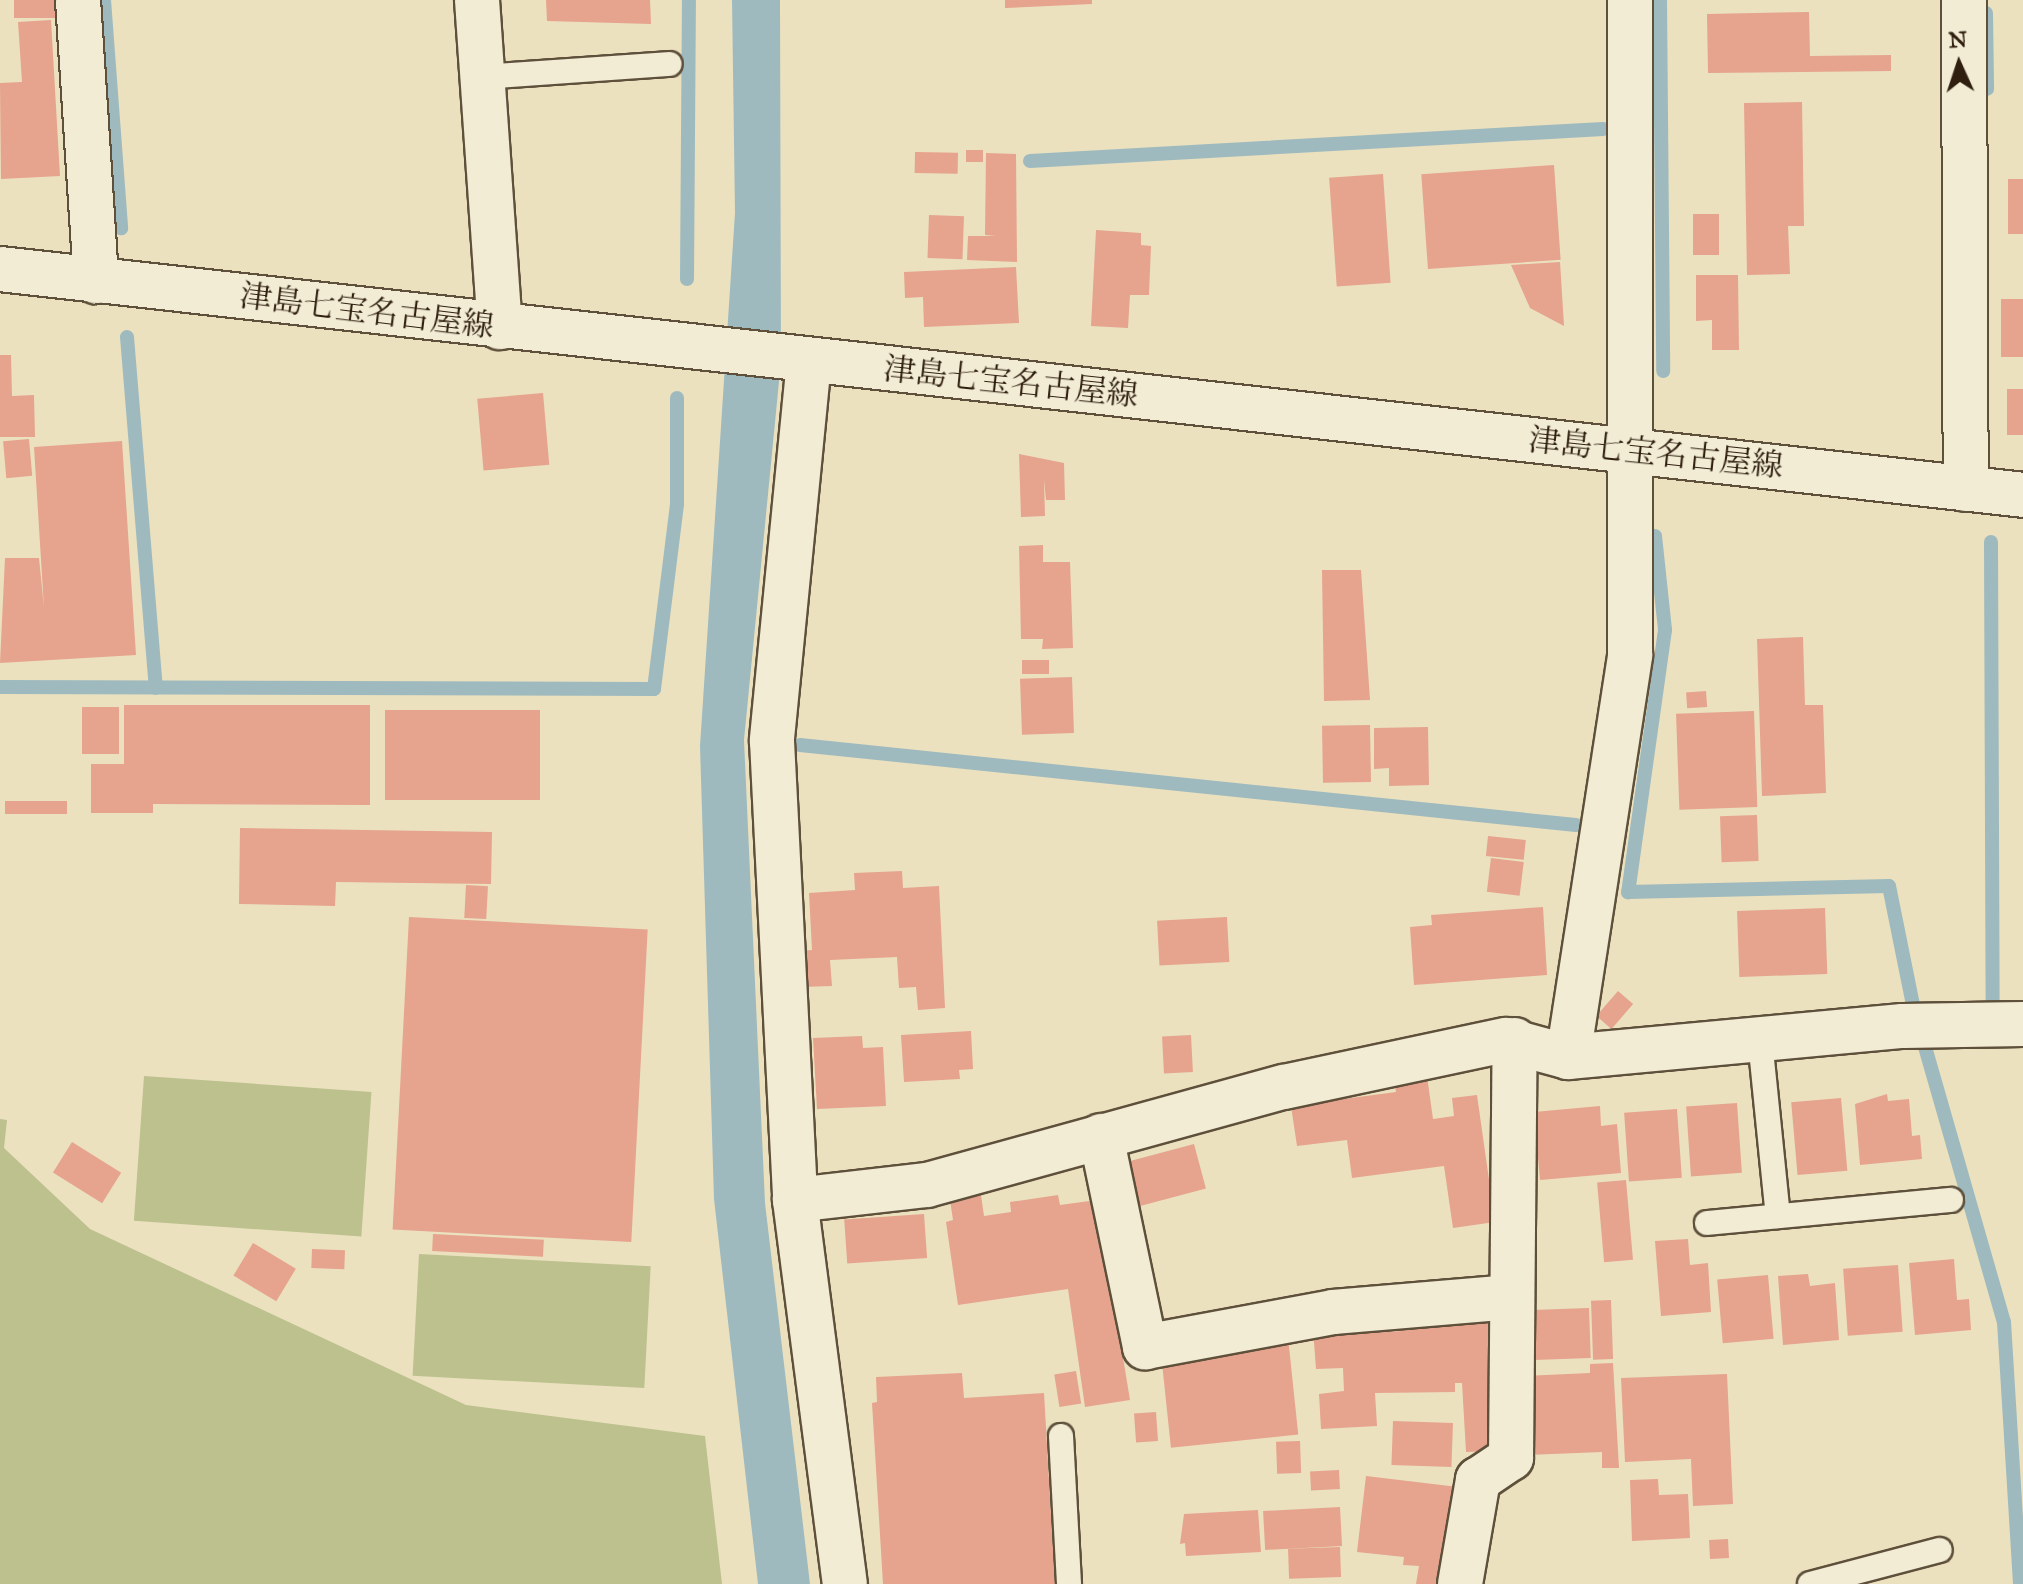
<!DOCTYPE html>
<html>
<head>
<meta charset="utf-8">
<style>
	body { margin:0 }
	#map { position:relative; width:2023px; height:1584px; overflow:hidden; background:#ebe1bf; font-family:"IM FELL Great Primer","Noto Serif JP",serif }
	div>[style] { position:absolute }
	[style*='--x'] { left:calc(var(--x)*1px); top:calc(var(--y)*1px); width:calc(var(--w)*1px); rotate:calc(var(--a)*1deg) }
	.green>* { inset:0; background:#bdc18e; transform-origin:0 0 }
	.water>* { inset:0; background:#9ebabe }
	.stream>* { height:14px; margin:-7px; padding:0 7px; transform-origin:7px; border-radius:7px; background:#9ebabe }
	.building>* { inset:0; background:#e6a38d; transform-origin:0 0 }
	.roads { filter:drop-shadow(2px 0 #5e503b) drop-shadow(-2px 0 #5e503b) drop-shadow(0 2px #5e503b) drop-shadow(0 -2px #5e503b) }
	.service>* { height:24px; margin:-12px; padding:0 12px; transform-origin:12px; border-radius:12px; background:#f2ecd5 }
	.minor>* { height:44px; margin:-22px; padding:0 22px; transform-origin:22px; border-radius:22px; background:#f2ecd5 }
	.secondary>* { height:44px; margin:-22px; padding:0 22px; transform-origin:22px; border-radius:22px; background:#f2ecd5 }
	span { translate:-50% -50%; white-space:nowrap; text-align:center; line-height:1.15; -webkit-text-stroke:7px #f2ecd5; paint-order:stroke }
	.street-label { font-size:32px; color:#2f1f0f }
	.north { position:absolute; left:1919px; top:24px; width:80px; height:80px; -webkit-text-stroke:6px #f2ecd5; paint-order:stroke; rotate:357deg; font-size:22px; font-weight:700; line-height:32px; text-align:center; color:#2f1f0f }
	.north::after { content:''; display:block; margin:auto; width:28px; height:36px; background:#2f1f0f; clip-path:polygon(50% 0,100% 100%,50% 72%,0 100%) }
</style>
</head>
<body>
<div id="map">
	<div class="green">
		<i style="left:144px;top:1076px;width:228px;height:145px;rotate:4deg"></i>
		<i style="clip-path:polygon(0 1119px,7px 1120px,4px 1148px,90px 1229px,466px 1405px,705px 1436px,722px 1584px,0 1584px)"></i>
		<i style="left:419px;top:1254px;width:232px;height:122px;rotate:3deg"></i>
	</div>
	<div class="water">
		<i style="clip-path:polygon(732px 0,780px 0,781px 361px,744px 740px,765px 1203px,810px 1584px,758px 1584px,714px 1199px,700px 746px,735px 213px)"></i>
	</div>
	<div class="stream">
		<i style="--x:104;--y:0;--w:229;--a:85.7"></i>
		<i style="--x:1660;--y:0;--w:371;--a:89.5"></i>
		<i style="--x:1986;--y:13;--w:76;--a:89.2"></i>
		<i style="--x:1030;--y:161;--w:574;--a:-3.2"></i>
		<i style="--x:687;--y:279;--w:279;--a:-89.6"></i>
		<i style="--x:127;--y:337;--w:352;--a:85.3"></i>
		<i style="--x:1655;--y:536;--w:95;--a:83.9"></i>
		<i style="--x:1665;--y:630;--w:265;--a:98"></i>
		<i style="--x:1628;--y:892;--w:261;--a:-1.3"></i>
		<i style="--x:1889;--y:886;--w:121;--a:78.6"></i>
		<i style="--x:1913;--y:1005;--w:330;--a:74"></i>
		<i style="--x:2004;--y:1322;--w:262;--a:86.5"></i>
		<i style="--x:1991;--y:542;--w:462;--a:89.8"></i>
		<i style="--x:0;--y:687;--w:654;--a:0.18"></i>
		<i style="--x:654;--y:689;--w:186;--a:-82.9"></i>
		<i style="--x:677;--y:504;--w:106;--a:-90"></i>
		<i style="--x:800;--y:745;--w:780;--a:5.89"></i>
	</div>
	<div class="building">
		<i style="left:14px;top:0;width:41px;height:18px"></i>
		<i style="clip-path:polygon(546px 0,650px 0,651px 24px,547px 21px)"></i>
		<i style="clip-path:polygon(1005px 0,1092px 0,1092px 4px,1005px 8px)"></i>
		<i style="clip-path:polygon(1809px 12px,1810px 56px,1891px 55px,1891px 71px,1708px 73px,1707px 14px)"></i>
		<i style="clip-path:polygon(51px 20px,60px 176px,1px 179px,0 83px,22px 82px,18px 22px)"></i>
		<i style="clip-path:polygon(1802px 102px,1804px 226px,1788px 226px,1790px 274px,1747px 275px,1744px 103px)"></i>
		<i style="left:966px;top:150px;width:17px;height:12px"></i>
		<i style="left:915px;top:152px;width:43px;height:21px;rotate:1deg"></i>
		<i style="clip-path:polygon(986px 153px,1016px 154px,1017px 262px,967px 260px,968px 236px,996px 236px,985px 235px)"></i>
		<i style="left:1554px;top:165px;width:95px;height:133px;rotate:86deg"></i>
		<i style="left:1383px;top:174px;width:109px;height:54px;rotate:86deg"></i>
		<i style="left:2008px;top:179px;width:15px;height:55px"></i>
		<i style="left:1693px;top:214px;width:26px;height:41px"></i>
		<i style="left:929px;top:215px;width:35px;height:43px;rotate:2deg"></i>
		<i style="clip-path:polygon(1096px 230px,1141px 233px,1141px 245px,1151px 246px,1149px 295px,1130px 295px,1128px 328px,1091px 326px)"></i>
		<i style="clip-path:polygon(1560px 262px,1564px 326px,1530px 308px,1511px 265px)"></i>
		<i style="clip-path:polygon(1016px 267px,1019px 323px,924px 327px,923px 297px,905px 298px,904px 272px)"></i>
		<i style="clip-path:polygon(1696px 275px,1738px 275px,1739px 350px,1712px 350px,1712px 320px,1696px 321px)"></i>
		<i style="left:2001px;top:299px;width:22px;height:58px"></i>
		<i style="clip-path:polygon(0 355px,11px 355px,12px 396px,34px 395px,35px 437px,0 437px)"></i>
		<i style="left:2007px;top:389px;width:16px;height:46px"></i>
		<i style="left:543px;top:393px;width:72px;height:66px;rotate:85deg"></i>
		<i style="left:29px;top:439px;width:37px;height:26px;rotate:85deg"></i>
		<i style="clip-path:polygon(122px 441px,136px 655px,0 663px,5px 558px,39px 558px,44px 608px,34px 447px)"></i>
		<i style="clip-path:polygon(1019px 454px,1064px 463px,1065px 500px,1046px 500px,1044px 479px,1045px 516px,1021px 517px)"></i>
		<i style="clip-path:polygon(1043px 545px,1043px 562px,1070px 562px,1073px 648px,1042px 649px,1043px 639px,1021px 639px,1019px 546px)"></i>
		<i style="clip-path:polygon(1322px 570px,1361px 570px,1370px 700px,1324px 701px)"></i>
		<i style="clip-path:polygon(1803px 637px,1805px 705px,1823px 705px,1826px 793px,1762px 796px,1757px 639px)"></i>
		<i style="left:1049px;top:660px;width:14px;height:27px;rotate:90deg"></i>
		<i style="left:1072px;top:677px;width:56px;height:52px;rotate:88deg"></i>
		<i style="left:1706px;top:691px;width:16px;height:20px;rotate:86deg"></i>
		<i style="clip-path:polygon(124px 705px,370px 705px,370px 805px,153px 804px,153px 813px,91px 813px,91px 764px,124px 764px)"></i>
		<i style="left:119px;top:707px;width:47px;height:37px;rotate:90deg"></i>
		<i style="left:385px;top:710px;width:155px;height:90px"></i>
		<i style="left:1754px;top:711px;width:96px;height:78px;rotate:88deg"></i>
		<i style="left:1370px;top:725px;width:57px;height:48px;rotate:89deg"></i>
		<i style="clip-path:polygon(1428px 727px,1429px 785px,1389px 786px,1389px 768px,1374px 769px,1374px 728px)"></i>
		<i style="left:5px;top:801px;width:62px;height:13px"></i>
		<i style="left:1757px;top:815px;width:46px;height:37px;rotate:88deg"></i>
		<i style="clip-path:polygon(240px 828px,492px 832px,491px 884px,336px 882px,335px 906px,239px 904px)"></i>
		<i style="left:1488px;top:836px;width:38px;height:20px;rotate:6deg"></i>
		<i style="left:1491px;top:858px;width:33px;height:34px;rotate:7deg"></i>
		<i style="clip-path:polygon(902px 871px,903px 888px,939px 886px,945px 1008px,918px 1010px,916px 987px,899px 988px,897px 957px,830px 960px,832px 986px,801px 987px,800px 951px,812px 950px,809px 893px,855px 890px,854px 873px)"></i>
		<i style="left:466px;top:885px;width:22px;height:33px;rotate:3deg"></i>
		<i style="clip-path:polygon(1543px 907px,1547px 975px,1414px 985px,1410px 927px,1432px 925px,1431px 915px)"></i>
		<i style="left:1825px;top:908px;width:66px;height:88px;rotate:88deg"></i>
		<i style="left:409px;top:917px;width:239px;height:313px;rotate:3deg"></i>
		<i style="left:1227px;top:917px;width:45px;height:70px;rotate:87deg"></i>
		<i style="left:1618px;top:991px;width:20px;height:33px;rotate:41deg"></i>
		<i style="clip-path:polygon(971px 1031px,973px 1069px,959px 1070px,960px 1079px,904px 1082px,901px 1035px)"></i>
		<i style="left:1191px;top:1035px;width:37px;height:29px;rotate:87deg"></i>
		<i style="clip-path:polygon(862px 1036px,863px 1048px,883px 1047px,886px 1106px,817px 1109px,813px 1038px)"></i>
		<i style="clip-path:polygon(1427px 1076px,1433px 1119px,1454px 1116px,1452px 1098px,1477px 1095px,1495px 1222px,1453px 1228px,1444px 1166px,1352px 1178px,1347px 1140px,1297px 1146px,1291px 1106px,1396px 1092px,1394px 1081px)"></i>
		<i style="clip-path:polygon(1887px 1094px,1888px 1101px,1909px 1099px,1912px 1136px,1920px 1135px,1922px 1159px,1860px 1165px,1855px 1104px)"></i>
		<i style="left:1841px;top:1098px;width:73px;height:50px;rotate:85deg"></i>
		<i style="left:1737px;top:1103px;width:70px;height:51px;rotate:86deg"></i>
		<i style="clip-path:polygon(1600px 1106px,1601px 1126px,1617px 1124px,1621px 1173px,1540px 1180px,1534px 1112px)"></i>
		<i style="left:1677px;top:1109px;width:69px;height:53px;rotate:86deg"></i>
		<i style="left:72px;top:1142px;width:58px;height:36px;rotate:32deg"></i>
		<i style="left:1194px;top:1144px;width:46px;height:70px;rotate:75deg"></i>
		<i style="left:1626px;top:1180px;width:80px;height:29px;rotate:85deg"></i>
		<i style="clip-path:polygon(981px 1195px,984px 1216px,1011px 1212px,1010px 1202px,1058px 1195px,1060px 1205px,1097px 1200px,1130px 1400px,1085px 1407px,1068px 1289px,958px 1305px,946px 1222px,953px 1220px,950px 1200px)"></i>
		<i style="left:924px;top:1214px;width:44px;height:80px;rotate:86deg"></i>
		<i style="left:433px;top:1234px;width:111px;height:17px;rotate:3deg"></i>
		<i style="clip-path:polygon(1688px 1239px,1690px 1265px,1708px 1263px,1711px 1312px,1661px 1316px,1655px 1241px)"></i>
		<i style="left:253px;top:1243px;width:50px;height:38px;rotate:31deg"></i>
		<i style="left:312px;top:1249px;width:33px;height:19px;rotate:2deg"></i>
		<i style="clip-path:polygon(1954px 1259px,1957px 1300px,1969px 1299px,1971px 1330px,1915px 1335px,1909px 1263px)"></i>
		<i style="left:1898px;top:1265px;width:67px;height:55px;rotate:86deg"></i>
		<i style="clip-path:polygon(1808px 1274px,1810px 1286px,1835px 1283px,1839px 1340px,1783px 1345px,1778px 1276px)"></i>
		<i style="left:1768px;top:1275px;width:64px;height:51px;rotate:85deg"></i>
		<i style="left:1611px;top:1300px;width:59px;height:20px;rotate:88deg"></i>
		<i style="left:1589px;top:1308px;width:50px;height:64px;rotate:88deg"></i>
		<i style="clip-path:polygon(1402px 1320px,1490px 1321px,1497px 1451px,1466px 1452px,1462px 1383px,1455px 1383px,1455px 1392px,1375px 1393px,1377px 1426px,1321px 1429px,1319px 1394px,1344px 1391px,1343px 1368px,1316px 1369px,1313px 1329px,1380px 1325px,1380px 1332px,1403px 1331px)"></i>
		<i style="left:1288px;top:1337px;width:98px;height:128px;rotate:84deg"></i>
		<i style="clip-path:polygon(1613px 1363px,1619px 1468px,1602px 1468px,1602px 1452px,1527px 1455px,1524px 1376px,1590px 1373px,1590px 1364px)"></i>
		<i style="left:1076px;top:1371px;width:33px;height:22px;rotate:81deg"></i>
		<i style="clip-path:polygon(962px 1373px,964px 1398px,1044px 1393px,1055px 1584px,883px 1584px,872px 1403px,877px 1402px,876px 1377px)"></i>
		<i style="clip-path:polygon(1727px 1374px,1733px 1504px,1693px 1506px,1691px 1459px,1625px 1462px,1621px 1378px)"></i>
		<i style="left:1156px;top:1412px;width:29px;height:22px;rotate:86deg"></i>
		<i style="left:1393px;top:1421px;width:60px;height:44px;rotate:2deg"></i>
		<i style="left:1300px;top:1441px;width:32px;height:24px;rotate:88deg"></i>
		<i style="left:1339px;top:1470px;width:19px;height:29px;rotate:87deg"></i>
		<i style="clip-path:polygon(1366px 1476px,1458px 1487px,1446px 1584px,1416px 1584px,1419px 1566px,1403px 1565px,1404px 1557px,1357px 1552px)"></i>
		<i style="clip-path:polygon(1658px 1479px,1659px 1495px,1688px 1494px,1690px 1538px,1632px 1541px,1630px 1480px)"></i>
		<i style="left:1340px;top:1507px;width:39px;height:77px;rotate:87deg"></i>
		<i style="clip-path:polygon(1258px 1510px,1261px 1552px,1186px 1556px,1185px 1543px,1180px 1544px,1184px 1514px)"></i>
		<i style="left:1728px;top:1539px;width:19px;height:19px;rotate:87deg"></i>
		<i style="left:1340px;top:1547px;width:30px;height:52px;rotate:88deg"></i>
	</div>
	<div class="roads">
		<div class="service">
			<i style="--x:483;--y:77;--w:187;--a:-4"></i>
			<i style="--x:1760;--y:1040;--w:177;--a:84.2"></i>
			<i style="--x:1707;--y:1223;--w:245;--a:-5.4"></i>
			<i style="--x:1061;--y:1436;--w:148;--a:86.9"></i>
			<i style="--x:1810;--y:1584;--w:134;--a:-14.7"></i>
		</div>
		<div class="minor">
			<i style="--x:78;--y:0;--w:282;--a:86.3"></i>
			<i style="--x:477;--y:0;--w:328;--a:86"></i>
			<i style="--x:1964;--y:0;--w:489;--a:89.8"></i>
			<i style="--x:809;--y:361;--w:382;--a:95.6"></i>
			<i style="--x:772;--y:741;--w:460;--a:87.1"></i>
			<i style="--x:795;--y:1200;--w:387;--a:82.6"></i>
			<i style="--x:1568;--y:1057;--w:407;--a:-81.2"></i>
			<i style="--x:1630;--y:655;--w:655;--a:-90"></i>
			<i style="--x:1101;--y:1136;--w:216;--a:78.2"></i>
			<i style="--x:1145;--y:1347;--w:191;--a:-10.5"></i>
			<i style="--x:1333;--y:1312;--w:179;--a:-4.8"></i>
			<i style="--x:795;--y:1200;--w:133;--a:-6.5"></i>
			<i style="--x:927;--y:1185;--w:370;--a:-15.4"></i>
			<i style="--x:1284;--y:1087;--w:227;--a:-12"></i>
			<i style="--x:1506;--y:1040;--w:64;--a:15.3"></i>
			<i style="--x:1568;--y:1057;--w:336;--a:-5.3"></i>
			<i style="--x:1903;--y:1026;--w:120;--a:-1"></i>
			<i style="--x:1460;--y:1584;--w:106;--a:-80.2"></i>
			<i style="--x:1478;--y:1480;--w:40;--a:-34"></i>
			<i style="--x:1511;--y:1458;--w:418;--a:-89.5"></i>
		</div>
		<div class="secondary">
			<i style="--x:0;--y:269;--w:2036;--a:6.37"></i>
		</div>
	</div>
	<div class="street-label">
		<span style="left:367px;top:312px;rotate:7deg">津島七宝名古屋線</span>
		<span style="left:1011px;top:383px;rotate:6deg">津島七宝名古屋線</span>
		<span style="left:1656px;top:454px;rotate:6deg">津島七宝名古屋線</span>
	</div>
	<div class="north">N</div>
</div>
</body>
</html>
